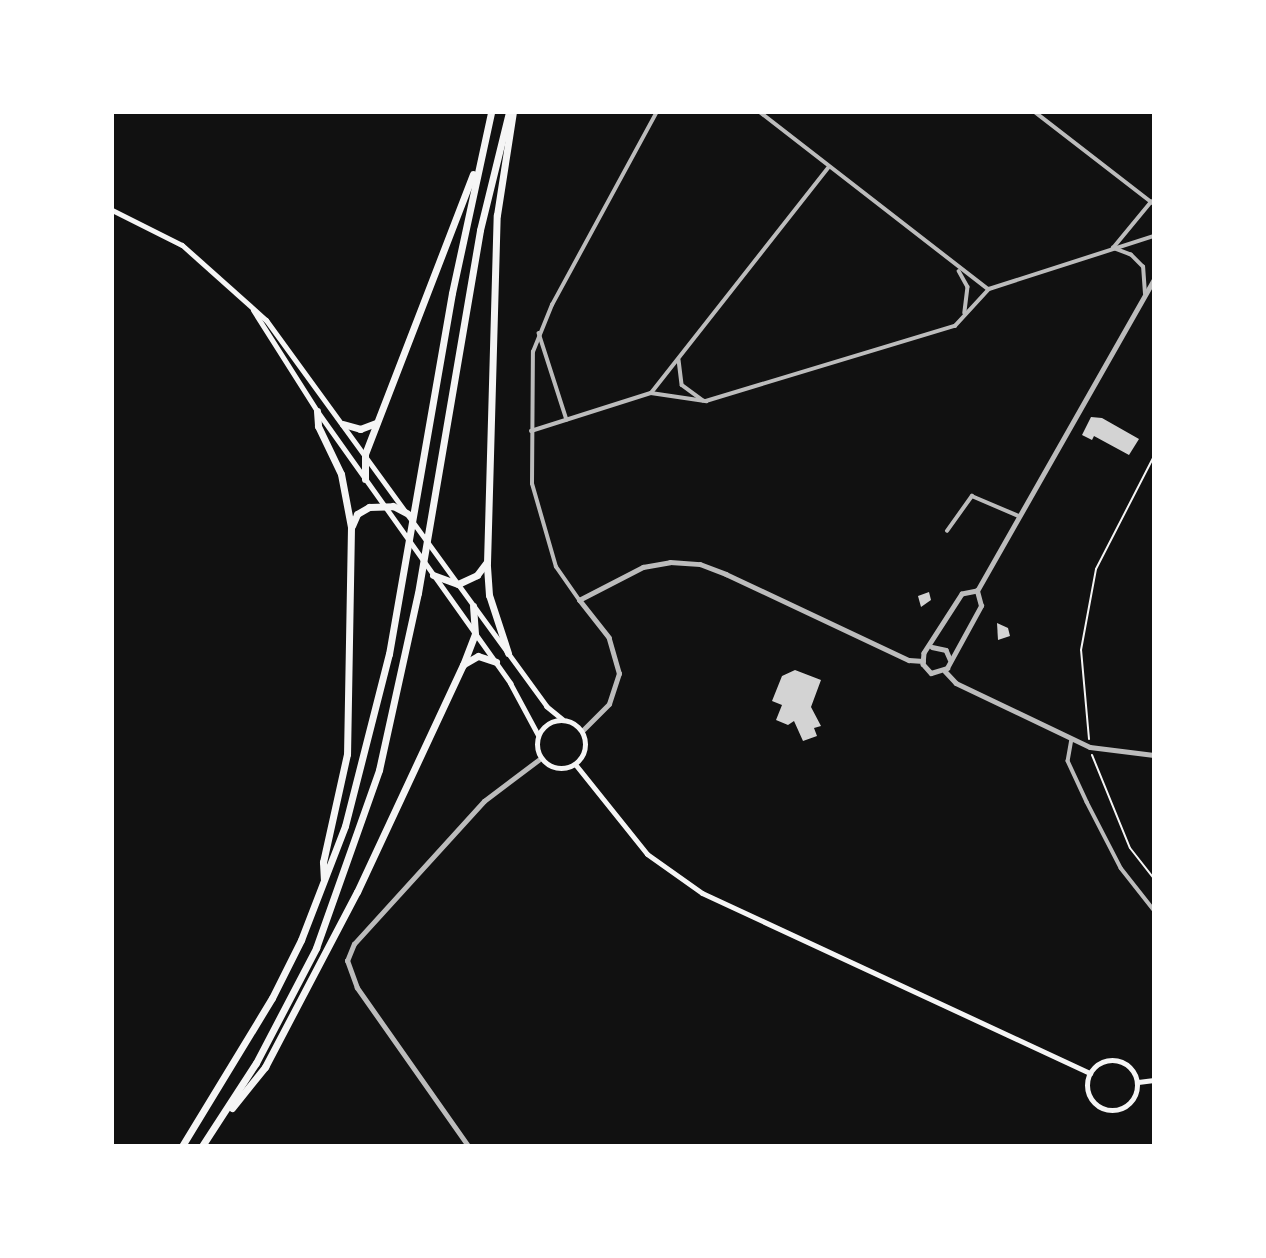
<!DOCTYPE html>
<html>
<head>
<meta charset="utf-8">
<style>
	body { margin:0 }
	#map { position:relative; width:1266px; height:1258px; overflow:hidden; background:#111; font-family:"Varela Round",sans-serif }
	div>[style] { position:absolute }
	[style*='--x'] { left:calc(var(--x)*1px); top:calc(var(--y)*1px); width:calc(var(--w)*1px); rotate:calc(var(--a)*1deg) }
	.building>* { inset:0; background:#d3d3d3 }
	.path>* { height:2px; margin:-1px; padding:0 1px; transform-origin:1px; border-radius:1px; background:#f5f5f5 }
	.minor>* { height:3.5px; margin:-1.75px; padding:0 1.75px; transform-origin:1.75px; border-radius:1.75px; background:#bcbcbc }
	.tertiary>* { height:4.5px; margin:-2.25px; padding:0 2.25px; transform-origin:2.25px; border-radius:2.25px; background:#bcbcbc }
	.secondary>* { height:5px; margin:-2.5px; padding:0 2.5px; transform-origin:2.5px; border-radius:2.5px; background:#f5f5f5 }
	.secondary>.ring { margin:-2.5px; padding:0; box-sizing:content-box; background:none; border:5px solid #f5f5f5; border-radius:50% }
	.motorway>* { height:7px; margin:-3.5px; padding:0 3.5px; transform-origin:3.5px; border-radius:3.5px; background:#f5f5f5 }
	span { translate:-50% -50%; white-space:nowrap; text-align:center; line-height:1.15; -webkit-text-stroke:7px #fff; paint-order:stroke }
	.frame { position:absolute; inset:0; border:114px solid #fff; pointer-events:none }
</style>
</head>
<body>
<div id="map">
	<div class="building">
		<i style="clip-path:polygon(1091px 417px,1102px 418px,1139px 439px,1129px 455px,1094px 436px,1092px 440px,1082px 435px)"></i>
		<i style="clip-path:polygon(929px 592px,931px 600px,921px 607px,918px 596px)"></i>
		<i style="clip-path:polygon(997px 623px,1008px 628px,1010px 636px,998px 640px)"></i>
		<i style="clip-path:polygon(795px 670px,821px 680px,811px 707px,821px 726px,814px 728px,817px 736px,803px 741px,794px 721px,788px 725px,776px 720px,782px 705px,772px 701px,782px 676px)"></i>
	</div>
	<div class="path">
		<i style="--x:1089;--y:739;--w:89;--a:-95.1"></i>
		<i style="--x:1081;--y:650;--w:82;--a:-79.5"></i>
		<i style="--x:1096;--y:569;--w:127;--a:-62.8"></i>
		<i style="--x:1092;--y:755;--w:100;--a:67.8"></i>
		<i style="--x:1130;--y:848;--w:39;--a:52"></i>
	</div>
	<div class="minor">
		<i style="--x:760;--y:112;--w:289;--a:37.8"></i>
		<i style="--x:1035;--y:112;--w:150;--a:37.7"></i>
		<i style="--x:959;--y:271;--w:18;--a:61"></i>
		<i style="--x:968;--y:287;--w:26;--a:97"></i>
		<i style="--x:1145;--y:294;--w:27;--a:-94"></i>
		<i style="--x:1143;--y:267;--w:17;--a:-135"></i>
		<i style="--x:1131;--y:255;--w:19;--a:-159"></i>
		<i style="--x:1113;--y:248;--w:60;--a:-50.4"></i>
		<i style="--x:539;--y:333;--w:91;--a:72.2"></i>
		<i style="--x:679;--y:360;--w:25;--a:83"></i>
		<i style="--x:682;--y:385;--w:26;--a:36"></i>
		<i style="--x:651;--y:393;--w:286;--a:-51.8"></i>
		<i style="--x:531;--y:431;--w:126;--a:-17.6"></i>
		<i style="--x:651;--y:393;--w:56;--a:8.3"></i>
		<i style="--x:706;--y:401;--w:260;--a:-16.8"></i>
		<i style="--x:955;--y:326;--w:50;--a:-47.4"></i>
		<i style="--x:989;--y:289;--w:173;--a:-17.8"></i>
		<i style="--x:947;--y:531;--w:43;--a:-54.5"></i>
		<i style="--x:972;--y:496;--w:51;--a:23.1"></i>
		<i style="--x:579;--y:600;--w:40;--a:-124.9"></i>
		<i style="--x:556;--y:567;--w:86;--a:-106.1"></i>
		<i style="--x:532;--y:484;--w:132;--a:-89.6"></i>
		<i style="--x:533;--y:352;--w:51;--a:-68"></i>
		<i style="--x:552;--y:305;--w:220;--a:-61.5"></i>
		<i style="--x:1072;--y:739;--w:22;--a:100"></i>
		<i style="--x:1068;--y:761;--w:45;--a:65.1"></i>
		<i style="--x:1087;--y:802;--w:74;--a:62.7"></i>
		<i style="--x:1121;--y:868;--w:53;--a:51.8"></i>
	</div>
	<div class="tertiary">
		<i style="--x:977;--y:591;--w:15;--a:169"></i>
		<i style="--x:962;--y:594;--w:70;--a:122.8"></i>
		<i style="--x:924;--y:653;--w:11;--a:95"></i>
		<i style="--x:923;--y:664;--w:12;--a:48"></i>
		<i style="--x:931;--y:673;--w:17;--a:-17"></i>
		<i style="--x:947;--y:668;--w:71;--a:-61.3"></i>
		<i style="--x:981;--y:606;--w:16;--a:-105"></i>
		<i style="--x:977;--y:591;--w:359;--a:-60.4"></i>
		<i style="--x:932;--y:647;--w:14;--a:12"></i>
		<i style="--x:946;--y:650;--w:10;--a:66"></i>
		<i style="--x:945;--y:671;--w:16;--a:47"></i>
		<i style="--x:956;--y:683;--w:148;--a:25.5"></i>
		<i style="--x:1090;--y:747;--w:64;--a:7.1"></i>
		<i style="--x:582;--y:731;--w:38;--a:-45"></i>
		<i style="--x:609;--y:704;--w:32;--a:-72"></i>
		<i style="--x:619;--y:674;--w:37;--a:-106"></i>
		<i style="--x:609;--y:638;--w:48;--a:-128.3"></i>
		<i style="--x:579;--y:600;--w:72;--a:-27.3"></i>
		<i style="--x:643;--y:567;--w:27;--a:-10"></i>
		<i style="--x:670;--y:562;--w:30;--a:4"></i>
		<i style="--x:700;--y:564;--w:28;--a:21"></i>
		<i style="--x:726;--y:574;--w:202;--a:25.2"></i>
		<i style="--x:909;--y:660;--w:14;--a:4"></i>
		<i style="--x:468;--y:1146;--w:193;--a:-125.1"></i>
		<i style="--x:357;--y:988;--w:29;--a:-110"></i>
		<i style="--x:347;--y:961;--w:18;--a:-68"></i>
		<i style="--x:354;--y:944;--w:193;--a:-47.7"></i>
		<i style="--x:484;--y:801;--w:71;--a:-37"></i>
	</div>
	<div class="secondary">
		<i style="--x:112;--y:210;--w:78;--a:26.6"></i>
		<i style="--x:182;--y:245;--w:113;--a:41.8"></i>
		<i style="--x:266;--y:320;--w:477;--a:54"></i>
		<i style="--x:546;--y:706;--w:21;--a:39"></i>
		<i style="--x:253;--y:310;--w:120;--a:57.6"></i>
		<i style="--x:317;--y:411;--w:334;--a:54.6"></i>
		<i style="--x:510;--y:683;--w:59;--a:61.7"></i>
		<i class="ring" style="left:537px;top:720px;width:43px;height:43px"></i>
		<i style="--x:575;--y:764;--w:115;--a:51.3"></i>
		<i style="--x:647;--y:854;--w:67;--a:35.3"></i>
		<i style="--x:702;--y:893;--w:428;--a:24.9"></i>
		<i class="ring" style="left:1087px;top:1060px;width:45px;height:45px"></i>
		<i style="--x:1138;--y:1082;--w:16;--a:-7"></i>
	</div>
	<div class="motorway">
		<i style="--x:317;--y:411;--w:15;--a:86"></i>
		<i style="--x:318;--y:426;--w:53;--a:64.4"></i>
		<i style="--x:341;--y:474;--w:54;--a:79.3"></i>
		<i style="--x:351;--y:527;--w:227;--a:91"></i>
		<i style="--x:347;--y:754;--w:111;--a:102.5"></i>
		<i style="--x:323;--y:862;--w:17;--a:87"></i>
		<i style="--x:343;--y:424;--w:18;--a:16"></i>
		<i style="--x:360;--y:429;--w:17;--a:-21"></i>
		<i style="--x:365;--y:479;--w:25;--a:-90"></i>
		<i style="--x:365;--y:454;--w:300;--a:-68.9"></i>
		<i style="--x:352;--y:526;--w:13;--a:-67"></i>
		<i style="--x:357;--y:514;--w:14;--a:-30"></i>
		<i style="--x:369;--y:507;--w:24;--a:-2"></i>
		<i style="--x:393;--y:506;--w:16;--a:27"></i>
		<i style="--x:433;--y:575;--w:27;--a:20"></i>
		<i style="--x:458;--y:584;--w:21;--a:-25"></i>
		<i style="--x:477;--y:575;--w:15;--a:-53"></i>
		<i style="--x:508;--y:653;--w:61;--a:-108.1"></i>
		<i style="--x:489;--y:595;--w:32;--a:-94"></i>
		<i style="--x:487;--y:563;--w:348;--a:-88.4"></i>
		<i style="--x:497;--y:215;--w:104;--a:-81.2"></i>
		<i style="--x:464;--y:664;--w:16;--a:-30"></i>
		<i style="--x:478;--y:656;--w:19;--a:18"></i>
		<i style="--x:232;--y:1108;--w:53;--a:-51.2"></i>
		<i style="--x:265;--y:1067;--w:198;--a:-62.3"></i>
		<i style="--x:357;--y:892;--w:251;--a:-65"></i>
		<i style="--x:463;--y:665;--w:33;--a:-69"></i>
		<i style="--x:475;--y:634;--w:28;--a:-94"></i>
		<i style="--x:182;--y:1146;--w:173;--a:-58.7"></i>
		<i style="--x:272;--y:998;--w:65;--a:-63.4"></i>
		<i style="--x:301;--y:940;--w:122;--a:-68.9"></i>
		<i style="--x:345;--y:826;--w:178;--a:-75.7"></i>
		<i style="--x:389;--y:654;--w:366;--a:-80.1"></i>
		<i style="--x:452;--y:293;--w:185;--a:-77.8"></i>
		<i style="--x:202;--y:1146;--w:99;--a:-57"></i>
		<i style="--x:256;--y:1063;--w:130;--a:-62.4"></i>
		<i style="--x:316;--y:948;--w:189;--a:-70.5"></i>
		<i style="--x:379;--y:770;--w:181;--a:-77.6"></i>
		<i style="--x:418;--y:593;--w:368;--a:-80.3"></i>
		<i style="--x:480;--y:230;--w:122;--a:-76.2"></i>
	</div>
	<div class="frame"></div>
</div>
</body>
</html>
